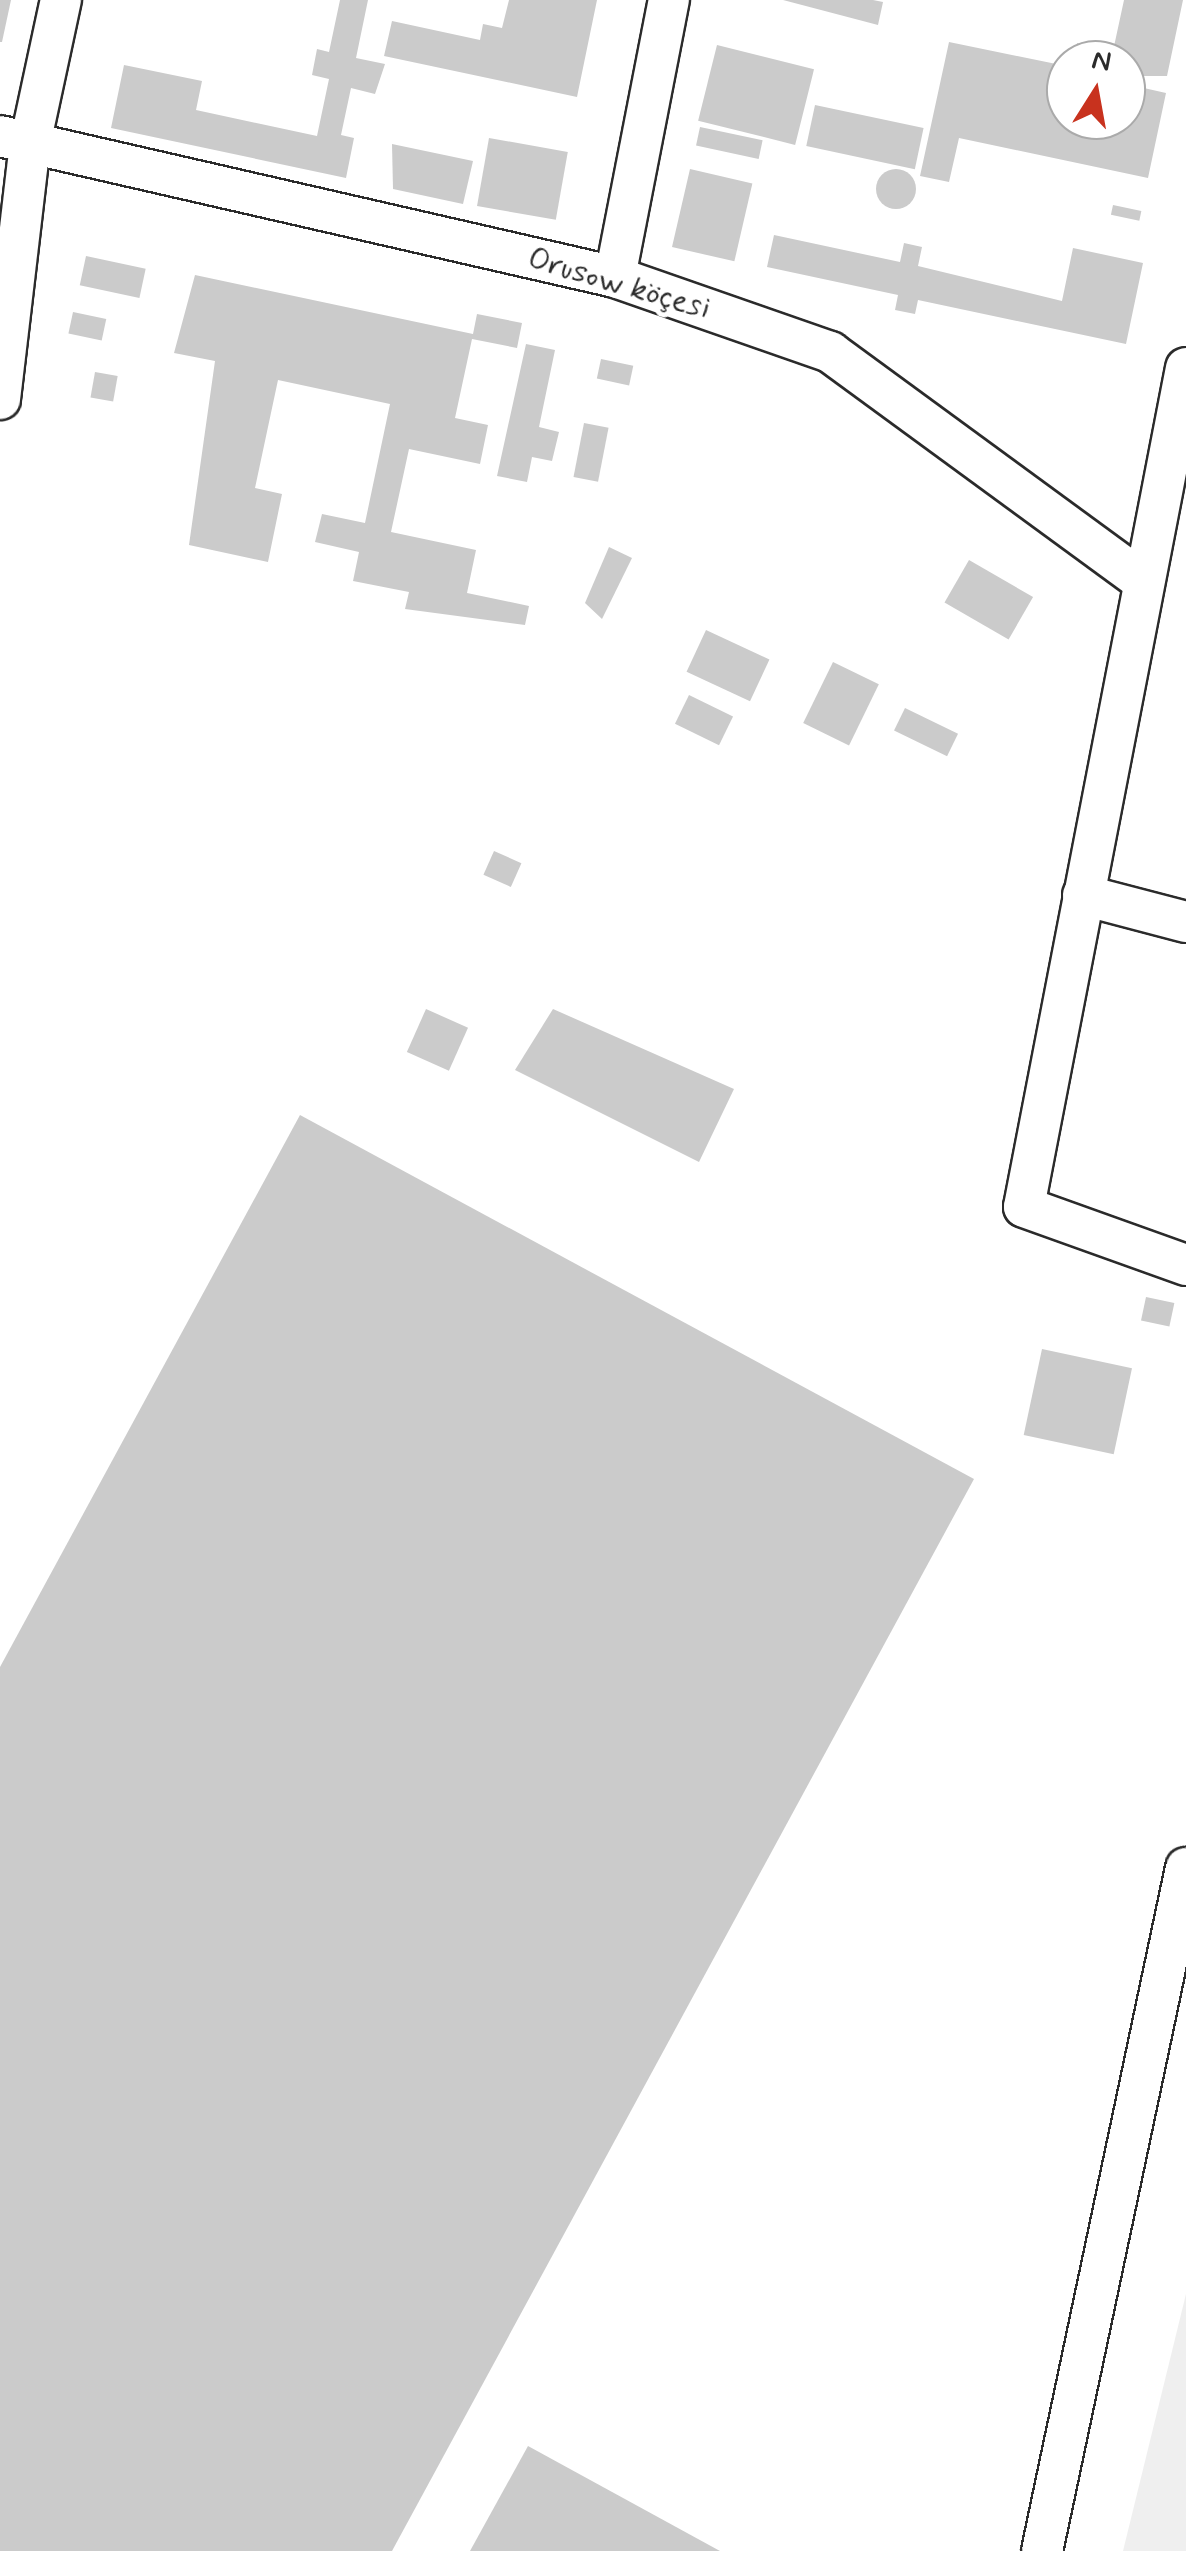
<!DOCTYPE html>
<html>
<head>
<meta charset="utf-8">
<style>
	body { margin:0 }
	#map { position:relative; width:1186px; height:2551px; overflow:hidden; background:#fff; font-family:Mynerve,sans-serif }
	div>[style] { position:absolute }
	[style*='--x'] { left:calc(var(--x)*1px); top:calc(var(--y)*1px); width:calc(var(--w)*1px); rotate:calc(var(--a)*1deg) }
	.built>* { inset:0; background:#efefef }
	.building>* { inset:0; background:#cbcbcb; transform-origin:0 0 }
	.round { border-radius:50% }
	.roads { filter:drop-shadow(2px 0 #2b2b2b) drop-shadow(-2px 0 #2b2b2b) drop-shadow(0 2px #2b2b2b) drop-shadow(0 -2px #2b2b2b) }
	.minor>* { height:40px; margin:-20px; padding:0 20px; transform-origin:20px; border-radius:20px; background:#fff }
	span { translate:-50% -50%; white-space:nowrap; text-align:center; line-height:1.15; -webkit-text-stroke:10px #fff; paint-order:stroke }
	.street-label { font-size:32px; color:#2b2b2b }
	.north { position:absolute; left:1046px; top:40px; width:100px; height:100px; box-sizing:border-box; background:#fff; border:2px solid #aaa; border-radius:50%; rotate:11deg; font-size:28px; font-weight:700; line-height:40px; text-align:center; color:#2b2b2b }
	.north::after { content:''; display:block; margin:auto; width:35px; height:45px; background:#c8321e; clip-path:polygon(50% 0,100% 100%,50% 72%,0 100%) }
</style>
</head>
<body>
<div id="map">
	<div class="built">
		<i style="clip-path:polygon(1186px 2294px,1186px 2551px,1123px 2551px)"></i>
	</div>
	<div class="building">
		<i style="clip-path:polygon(0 0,11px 0,2px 42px,0 42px)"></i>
		<i style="clip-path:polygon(340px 0,368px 0,356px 58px,385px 64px,375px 94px,351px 88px,341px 135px,354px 138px,346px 178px,111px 128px,124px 65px,202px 81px,196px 110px,317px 136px,329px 79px,312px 75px,317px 49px,329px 52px)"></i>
		<i style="clip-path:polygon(509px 0,597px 0,577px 97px,384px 56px,392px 21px,480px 40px,483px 24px,502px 28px)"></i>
		<i style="clip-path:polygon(783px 0,873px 0,883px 2px,878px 25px)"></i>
		<i style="clip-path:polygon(1124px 0,1183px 0,1167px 76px,1126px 76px,1126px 60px,1073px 60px,1077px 43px,1113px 51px)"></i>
		<i style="clip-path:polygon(949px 42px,1066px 66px,1066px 120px,1126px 120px,1126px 84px,1166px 93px,1148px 178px,959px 138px,949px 182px,920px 176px)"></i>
		<i style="left:717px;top:45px;width:100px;height:78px;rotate:14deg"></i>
		<i style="left:815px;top:105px;width:111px;height:42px;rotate:12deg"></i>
		<i style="left:700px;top:127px;width:64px;height:19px;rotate:12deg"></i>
		<i style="left:489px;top:138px;width:80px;height:69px;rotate:10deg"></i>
		<i style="clip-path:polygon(392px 144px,473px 161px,463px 204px,393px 189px)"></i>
		<i class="round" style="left:876px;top:169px;width:40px;height:40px"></i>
		<i style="left:690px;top:169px;width:64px;height:80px;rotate:13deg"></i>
		<i style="left:1113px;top:205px;width:29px;height:10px;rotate:12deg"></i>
		<i style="clip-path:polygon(774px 235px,900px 262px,904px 243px,922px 247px,918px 266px,1062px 301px,1073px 248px,1143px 263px,1126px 344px,918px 300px,915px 314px,895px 310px,898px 295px,767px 267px)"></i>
		<i style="left:86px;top:256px;width:61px;height:30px;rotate:12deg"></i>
		<i style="clip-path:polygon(195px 275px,473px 334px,477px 314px,522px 323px,517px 348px,472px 339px,455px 418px,488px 425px,480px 464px,409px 449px,391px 532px,476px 550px,467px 593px,529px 606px,525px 625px,405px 609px,409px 592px,353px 581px,359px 552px,315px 542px,322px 514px,365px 523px,390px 404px,278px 380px,255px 488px,282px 494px,268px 562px,189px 545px,215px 361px,174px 353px)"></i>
		<i style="left:73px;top:312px;width:34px;height:22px;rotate:12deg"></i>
		<i style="clip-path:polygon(526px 344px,555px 350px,539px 427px,559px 432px,552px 461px,532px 457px,527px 482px,497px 476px)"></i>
		<i style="left:601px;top:359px;width:33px;height:20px;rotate:12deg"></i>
		<i style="left:95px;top:372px;width:23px;height:26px;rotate:10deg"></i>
		<i style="left:584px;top:423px;width:25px;height:55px;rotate:11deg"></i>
		<i style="clip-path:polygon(609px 547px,632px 558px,602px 619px,585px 603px)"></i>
		<i style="left:969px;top:560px;width:74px;height:49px;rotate:30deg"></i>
		<i style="left:706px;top:630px;width:70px;height:46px;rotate:25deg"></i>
		<i style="left:833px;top:662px;width:51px;height:68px;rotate:26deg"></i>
		<i style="left:689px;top:695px;width:49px;height:32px;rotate:26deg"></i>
		<i style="left:905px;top:708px;width:59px;height:25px;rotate:26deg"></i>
		<i style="left:494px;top:851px;width:30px;height:26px;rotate:24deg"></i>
		<i style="left:426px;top:1009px;width:46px;height:47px;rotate:24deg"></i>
		<i style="clip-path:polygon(553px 1009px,734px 1089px,699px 1162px,515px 1070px)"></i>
		<i style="clip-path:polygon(300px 1115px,974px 1479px,392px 2551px,0 2551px,0 1667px)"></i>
		<i style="left:1146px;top:1297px;width:29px;height:24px;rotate:12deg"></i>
		<i style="left:1042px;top:1349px;width:92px;height:88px;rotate:12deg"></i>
		<i style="clip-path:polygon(528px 2446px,720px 2551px,470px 2551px)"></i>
	</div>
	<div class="roads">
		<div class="minor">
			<i style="--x:0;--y:136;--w:631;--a:12.91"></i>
			<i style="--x:615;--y:277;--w:228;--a:19.2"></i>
			<i style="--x:830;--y:352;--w:384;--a:36.2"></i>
			<i style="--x:615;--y:277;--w:282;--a:-79"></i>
			<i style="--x:1186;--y:368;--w:854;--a:100.93"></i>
			<i style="--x:1024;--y:1207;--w:172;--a:19.7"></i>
			<i style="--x:0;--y:399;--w:257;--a:-83.3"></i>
			<i style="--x:30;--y:144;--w:147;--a:-77.9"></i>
			<i style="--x:1083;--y:895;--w:106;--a:14.7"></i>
			<i style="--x:1042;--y:2551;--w:698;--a:-78.09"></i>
		</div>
	</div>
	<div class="street-label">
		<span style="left:619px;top:284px;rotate:16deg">Orusow köçesi</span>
	</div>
	<div class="north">N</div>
</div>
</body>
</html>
